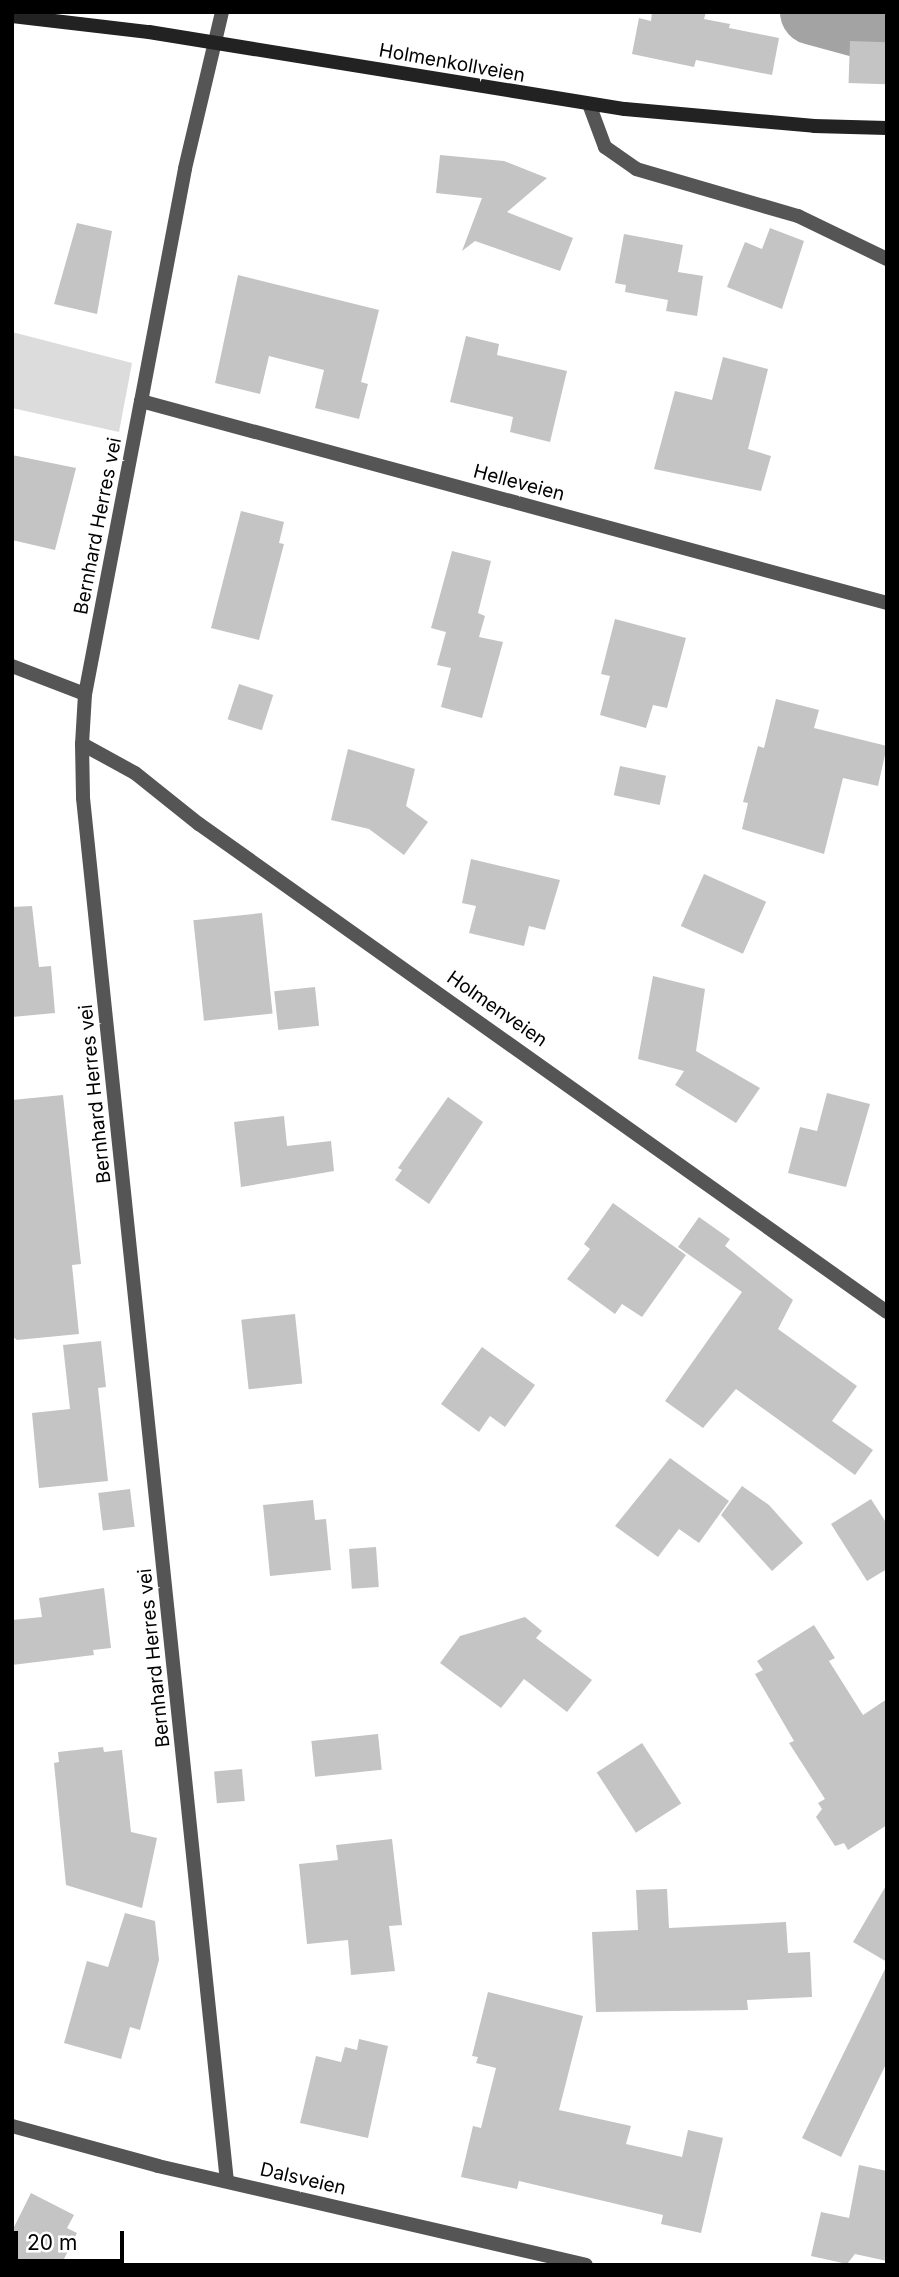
<!DOCTYPE html>
<html>
<head>
<meta charset="utf-8">
<style>
	body { margin:0 }
	#map { position:relative; width:899px; height:2277px; overflow:hidden; background:#fff; font-family:Inter,sans-serif }
	div>[style] { position:absolute }
	[style*='--x'] { left:calc(var(--x)*1px); top:calc(var(--y)*1px); width:calc(var(--w)*1px); rotate:calc(var(--a)*1deg) }
	.green>* { inset:0; background:#dcdcdc }
	.river>* { height:66px; margin:-33px; padding:0 33px; transform-origin:33px; border-radius:33px; background:#a3a3a3 }
	.building>* { inset:0; background:#c4c4c4; transform-origin:0 0 }
	.service>* { height:14px; margin:-7px; padding:0 7px; transform-origin:7px; border-radius:7px; background:#555 }
	.minor>* { height:14px; margin:-7px; padding:0 7px; transform-origin:7px; border-radius:7px; background:#555 }
	.tertiary>* { height:14px; margin:-7px; padding:0 7px; transform-origin:7px; border-radius:7px; background:#555 }
	.secondary>* { height:14px; margin:-7px; padding:0 7px; transform-origin:7px; border-radius:7px; background:#222 }
	span { translate:-50% -50%; white-space:nowrap; text-align:center; line-height:1.15; -webkit-text-stroke:5px #fff; paint-order:stroke }
	.street-label { font-size:19px; color:#000 }
	.frame { position:absolute; inset:0; border:14px solid #000; pointer-events:none }
	.scale { position:absolute; left:14px; top:2231px; width:110px; height:32px; box-sizing:border-box; border:4px solid #000; border-top:0; padding-left:9px; font-size:21px; line-height:24px; white-space:nowrap; color:#000; -webkit-text-stroke:5px #fff; paint-order:stroke }
</style>
</head>
<body>
<div id="map">
	<div class="green">
		<i style="clip-path:polygon(12px 332px,132px 363px,119px 432px,12px 408px)"></i>
	</div>
	<div class="river">
		<i style="--x:813;--y:12;--w:77;--a:15.1"></i>
	</div>
	<div class="building">
		<i style="clip-path:polygon(652px 12px,706px 12px,704px 19px,730px 24px,729px 28px,779px 38px,772px 75px,696px 60px,694px 67px,632px 54px,639px 18px,651px 21px)"></i>
		<i style="left:850px;top:41px;width:37px;height:42px;rotate:2deg"></i>
		<i style="clip-path:polygon(440px 155px,504px 161px,547px 178px,507px 212px,573px 238px,560px 271px,475px 241px,462px 251px,482px 198px,436px 193px)"></i>
		<i style="clip-path:polygon(77px 223px,112px 231px,97px 314px,54px 304px)"></i>
		<i style="clip-path:polygon(770px 228px,804px 241px,782px 309px,727px 287px,745px 242px,762px 249px)"></i>
		<i style="clip-path:polygon(624px 234px,683px 245px,678px 272px,703px 276px,697px 316px,666px 311px,668px 300px,625px 292px,626px 285px,615px 283px)"></i>
		<i style="clip-path:polygon(238px 275px,379px 310px,361px 382px,368px 384px,359px 419px,315px 408px,324px 370px,269px 356px,260px 394px,215px 383px)"></i>
		<i style="clip-path:polygon(466px 336px,499px 344px,497px 355px,567px 371px,550px 442px,510px 432px,513px 417px,450px 402px)"></i>
		<i style="clip-path:polygon(723px 357px,768px 369px,748px 449px,771px 456px,761px 491px,654px 469px,675px 391px,712px 400px)"></i>
		<i style="clip-path:polygon(12px 455px,76px 468px,55px 550px,12px 540px)"></i>
		<i style="clip-path:polygon(241px 511px,284px 522px,279px 543px,284px 544px,259px 640px,211px 628px)"></i>
		<i style="clip-path:polygon(452px 551px,491px 561px,478px 613px,485px 616px,479px 637px,503px 642px,482px 718px,441px 707px,451px 668px,437px 665px,446px 632px,431px 628px)"></i>
		<i style="clip-path:polygon(615px 619px,686px 638px,667px 708px,653px 705px,646px 728px,600px 715px,610px 676px,601px 674px)"></i>
		<i style="left:239px;top:684px;width:36px;height:37px;rotate:18deg"></i>
		<i style="clip-path:polygon(776px 699px,819px 710px,814px 728px,887px 746px,878px 786px,843px 778px,824px 854px,742px 829px,748px 803px,743px 802px,758px 746px,764px 748px)"></i>
		<i style="clip-path:polygon(348px 749px,415px 769px,406px 806px,428px 822px,404px 855px,369px 829px,331px 820px)"></i>
		<i style="left:620px;top:766px;width:47px;height:30px;rotate:12deg"></i>
		<i style="clip-path:polygon(471px 859px,560px 880px,545px 930px,529px 926px,524px 946px,469px 933px,476px 906px,462px 903px)"></i>
		<i style="left:704px;top:874px;width:68px;height:57px;rotate:24deg"></i>
		<i style="clip-path:polygon(32px 906px,39px 967px,51px 966px,55px 1013px,12px 1017px,12px 907px)"></i>
		<i style="left:262px;top:913px;width:101px;height:69px;rotate:84deg"></i>
		<i style="clip-path:polygon(653px 976px,705px 989px,696px 1051px,760px 1088px,736px 1123px,675px 1085px,684px 1071px,638px 1059px)"></i>
		<i style="left:315px;top:987px;width:39px;height:41px;rotate:84deg"></i>
		<i style="clip-path:polygon(827px 1093px,870px 1104px,846px 1187px,788px 1173px,800px 1127px,817px 1131px)"></i>
		<i style="clip-path:polygon(63px 1095px,81px 1264px,72px 1265px,79px 1334px,17px 1340px,12px 1336px,12px 1100px)"></i>
		<i style="clip-path:polygon(448px 1097px,483px 1122px,429px 1204px,395px 1180px,402px 1170px,398px 1168px)"></i>
		<i style="clip-path:polygon(284px 1116px,287px 1146px,331px 1141px,334px 1171px,241px 1187px,234px 1122px)"></i>
		<i style="clip-path:polygon(613px 1203px,686px 1255px,642px 1317px,622px 1304px,615px 1314px,567px 1279px,590px 1249px,584px 1244px)"></i>
		<i style="clip-path:polygon(699px 1217px,730px 1239px,725px 1246px,793px 1300px,778px 1329px,857px 1386px,832px 1421px,873px 1450px,855px 1475px,736px 1389px,703px 1428px,665px 1401px,742px 1292px,678px 1247px)"></i>
		<i style="left:295px;top:1314px;width:70px;height:54px;rotate:84deg"></i>
		<i style="clip-path:polygon(101px 1341px,106px 1387px,98px 1388px,108px 1481px,39px 1488px,32px 1413px,70px 1409px,63px 1345px)"></i>
		<i style="clip-path:polygon(482px 1347px,535px 1385px,505px 1427px,490px 1416px,479px 1432px,441px 1404px)"></i>
		<i style="clip-path:polygon(670px 1458px,729px 1501px,699px 1543px,679px 1529px,658px 1557px,615px 1526px)"></i>
		<i style="clip-path:polygon(742px 1486px,769px 1505px,803px 1543px,772px 1571px,721px 1515px)"></i>
		<i style="left:130px;top:1489px;width:38px;height:32px;rotate:83deg"></i>
		<i style="clip-path:polygon(871px 1499px,887px 1524px,887px 1569px,867px 1581px,831px 1524px)"></i>
		<i style="clip-path:polygon(313px 1500px,315px 1520px,326px 1519px,331px 1570px,270px 1576px,263px 1505px)"></i>
		<i style="left:376px;top:1547px;width:40px;height:27px;rotate:86deg"></i>
		<i style="clip-path:polygon(104px 1588px,111px 1648px,93px 1650px,94px 1655px,12px 1665px,12px 1620px,42px 1617px,39px 1598px)"></i>
		<i style="clip-path:polygon(525px 1617px,542px 1631px,536px 1638px,592px 1680px,567px 1712px,524px 1679px,501px 1708px,440px 1663px,460px 1636px)"></i>
		<i style="clip-path:polygon(814px 1625px,835px 1658px,829px 1661px,863px 1715px,887px 1699px,887px 1825px,848px 1850px,844px 1843px,835px 1846px,816px 1817px,822px 1809px,818px 1803px,825px 1799px,789px 1743px,794px 1741px,755px 1674px,763px 1670px,757px 1661px)"></i>
		<i style="left:378px;top:1734px;width:36px;height:67px;rotate:84deg"></i>
		<i style="left:642px;top:1743px;width:72px;height:54px;rotate:57deg"></i>
		<i style="clip-path:polygon(103px 1747px,104px 1752px,122px 1750px,131px 1832px,157px 1838px,142px 1908px,66px 1885px,54px 1763px,59px 1762px,58px 1752px)"></i>
		<i style="left:242px;top:1769px;width:32px;height:28px;rotate:85deg"></i>
		<i style="clip-path:polygon(392px 1839px,402px 1925px,389px 1926px,395px 1971px,351px 1975px,348px 1940px,307px 1944px,299px 1864px,338px 1860px,336px 1845px)"></i>
		<i style="clip-path:polygon(887px 1884px,887px 1962px,853px 1942px)"></i>
		<i style="clip-path:polygon(667px 1889px,669px 1928px,786px 1922px,788px 1953px,810px 1952px,812px 1997px,747px 2000px,748px 2010px,596px 2012px,592px 1932px,638px 1930px,636px 1890px)"></i>
		<i style="clip-path:polygon(125px 1913px,155px 1921px,159px 1960px,140px 2030px,130px 2027px,121px 2059px,64px 2043px,87px 1961px,108px 1967px)"></i>
		<i style="clip-path:polygon(887px 1965px,887px 2062px,841px 2157px,802px 2138px)"></i>
		<i style="clip-path:polygon(488px 1992px,583px 2016px,559px 2110px,631px 2126px,626px 2144px,682px 2157px,688px 2130px,723px 2138px,701px 2233px,661px 2224px,663px 2215px,642px 2210px,519px 2181px,517px 2189px,461px 2177px,473px 2126px,481px 2128px,496px 2068px,476px 2063px,478px 2057px,472px 2056px)"></i>
		<i style="clip-path:polygon(359px 2039px,388px 2046px,368px 2138px,300px 2123px,316px 2056px,341px 2062px,345px 2047px,357px 2050px)"></i>
		<i style="clip-path:polygon(859px 2165px,887px 2171px,887px 2261px,855px 2254px,847px 2264px,811px 2256px,821px 2212px,849px 2218px)"></i>
		<i style="clip-path:polygon(31px 2193px,74px 2215px,67px 2228px,77px 2233px,61px 2265px,12px 2265px,12px 2231px)"></i>
	</div>
	<div class="service">
		<i style="--x:589;--y:104;--w:46;--a:69.6"></i>
		<i style="--x:605;--y:147;--w:38;--a:35"></i>
		<i style="--x:636;--y:169;--w:169;--a:16.2"></i>
		<i style="--x:798;--y:216;--w:99;--a:25.8"></i>
	</div>
	<div class="minor">
		<i style="--x:222;--y:12;--w:161;--a:103.3"></i>
		<i style="--x:185;--y:169;--w:236;--a:100.7"></i>
		<i style="--x:141;--y:401;--w:298;--a:100.8"></i>
		<i style="--x:85;--y:694;--w:50;--a:93.4"></i>
		<i style="--x:82;--y:744;--w:54;--a:88.9"></i>
		<i style="--x:83;--y:798;--w:1390;--a:84.06"></i>
		<i style="--x:141;--y:401;--w:773;--a:15.15"></i>
		<i style="--x:12;--y:666;--w:78;--a:21"></i>
		<i style="--x:82;--y:744;--w:60;--a:28.7"></i>
		<i style="--x:135;--y:773;--w:82;--a:38.6"></i>
		<i style="--x:199;--y:824;--w:843;--a:35.35"></i>
	</div>
	<div class="tertiary">
		<i style="--x:12;--y:2126;--w:151;--a:15.3"></i>
		<i style="--x:158;--y:2166;--w:439;--a:13"></i>
	</div>
	<div class="secondary">
		<i style="--x:12;--y:16;--w:138;--a:6.7"></i>
		<i style="--x:149;--y:32;--w:482;--a:9.2"></i>
		<i style="--x:625;--y:109;--w:190;--a:5.1"></i>
		<i style="--x:814;--y:126;--w:73;--a:1.6"></i>
	</div>
	<div class="street-label">
		<span style="left:452px;top:63px;rotate:10deg">Holmenkollveien</span>
		<span style="left:519px;top:483px;rotate:15deg">Helleveien</span>
		<span style="left:98px;top:526px;rotate:-79deg">Bernhard Herres vei</span>
		<span style="left:497px;top:1009px;rotate:35deg">Holmenveien</span>
		<span style="left:95px;top:1094px;rotate:-96deg">Bernhard Herres vei</span>
		<span style="left:154px;top:1658px;rotate:-96deg">Bernhard Herres vei</span>
		<span style="left:303px;top:2179px;rotate:13deg">Dalsveien</span>
	</div>
	<div class="frame"></div>
	<div class="scale">20 m</div>
</div>
</body>
</html>
